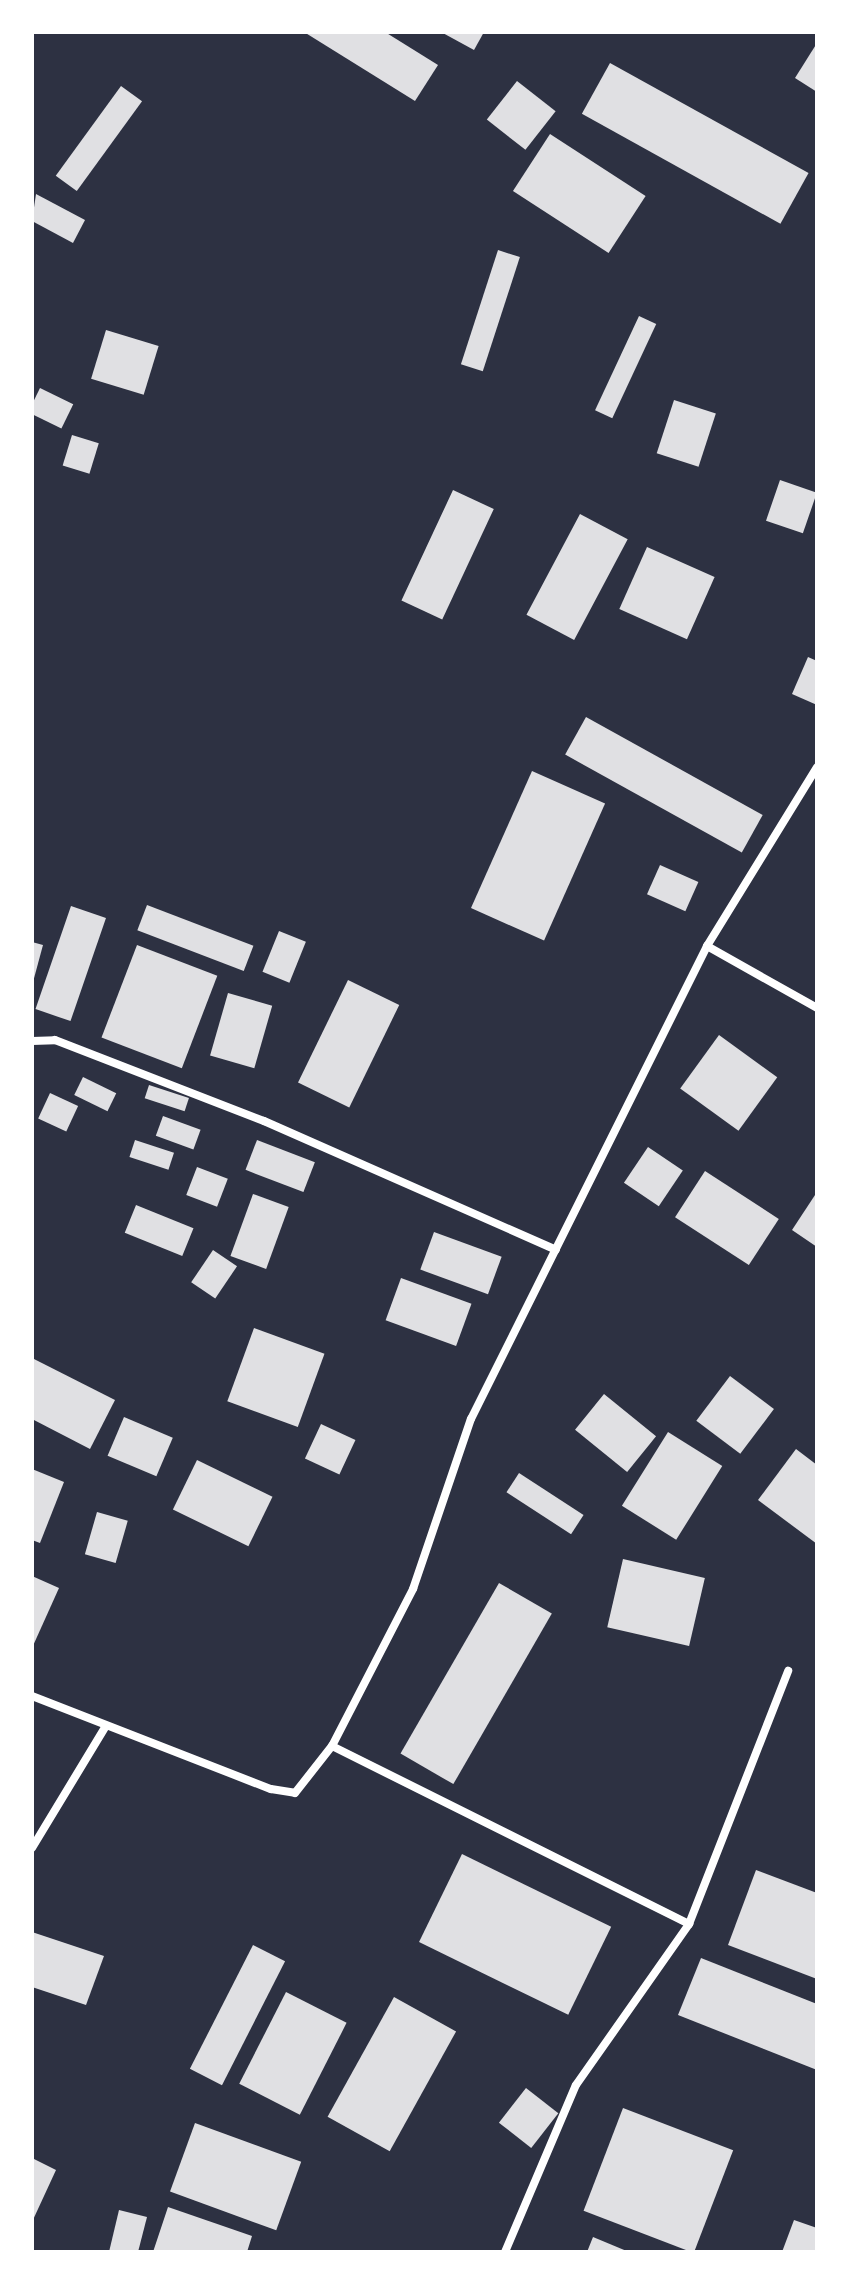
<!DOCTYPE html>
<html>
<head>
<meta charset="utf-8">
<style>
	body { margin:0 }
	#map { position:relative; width:849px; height:2284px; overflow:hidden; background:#2d3142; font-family:"Exo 2",sans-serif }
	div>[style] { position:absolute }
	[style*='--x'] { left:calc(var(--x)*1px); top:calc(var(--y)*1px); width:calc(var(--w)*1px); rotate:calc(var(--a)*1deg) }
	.building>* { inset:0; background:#e0e0e3; transform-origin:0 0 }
	.minor>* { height:8px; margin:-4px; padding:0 4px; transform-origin:4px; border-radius:4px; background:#fff }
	span { translate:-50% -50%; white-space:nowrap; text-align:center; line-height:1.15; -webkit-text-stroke:6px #fff; paint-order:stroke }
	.frame { position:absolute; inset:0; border:34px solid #fff; pointer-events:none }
</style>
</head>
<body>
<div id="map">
	<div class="building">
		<i style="clip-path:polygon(304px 32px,385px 32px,438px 65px,415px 101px)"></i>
		<i style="clip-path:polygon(441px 32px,484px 32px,474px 50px)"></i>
		<i style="clip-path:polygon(817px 43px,817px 92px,795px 78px)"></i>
		<i style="left:610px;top:63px;width:227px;height:58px;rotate:29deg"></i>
		<i style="left:517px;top:81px;width:49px;height:49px;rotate:38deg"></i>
		<i style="left:121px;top:86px;width:26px;height:111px;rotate:36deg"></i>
		<i style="left:550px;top:134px;width:114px;height:68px;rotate:33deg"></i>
		<i style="clip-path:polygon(36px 194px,85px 220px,73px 243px,32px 221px)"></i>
		<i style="left:498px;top:250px;width:23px;height:120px;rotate:18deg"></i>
		<i style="left:639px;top:316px;width:19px;height:104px;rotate:25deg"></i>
		<i style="left:106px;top:330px;width:55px;height:51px;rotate:17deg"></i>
		<i style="left:40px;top:388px;width:37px;height:27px;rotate:26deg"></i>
		<i style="left:674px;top:400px;width:44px;height:56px;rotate:18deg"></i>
		<i style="left:72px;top:435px;width:28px;height:32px;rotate:17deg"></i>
		<i style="left:780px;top:480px;width:39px;height:43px;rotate:19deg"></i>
		<i style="left:453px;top:490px;width:45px;height:122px;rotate:25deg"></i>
		<i style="left:580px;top:514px;width:54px;height:114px;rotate:28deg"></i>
		<i style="left:647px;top:547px;width:74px;height:68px;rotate:24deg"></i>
		<i style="clip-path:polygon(808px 657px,817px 661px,817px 705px,792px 694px)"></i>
		<i style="left:586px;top:717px;width:202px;height:43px;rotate:29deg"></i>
		<i style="left:532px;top:771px;width:80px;height:150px;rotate:24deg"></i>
		<i style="left:660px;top:865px;width:42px;height:32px;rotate:24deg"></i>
		<i style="left:147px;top:905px;width:114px;height:27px;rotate:21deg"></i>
		<i style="left:71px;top:906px;width:37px;height:109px;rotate:19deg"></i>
		<i style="left:279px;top:931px;width:29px;height:44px;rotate:22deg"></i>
		<i style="clip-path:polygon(32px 942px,43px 945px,33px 982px,32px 982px)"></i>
		<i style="left:137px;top:945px;width:86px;height:99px;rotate:21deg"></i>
		<i style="left:348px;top:980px;width:57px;height:114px;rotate:26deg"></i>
		<i style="left:228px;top:993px;width:46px;height:65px;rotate:16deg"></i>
		<i style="left:719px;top:1035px;width:72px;height:66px;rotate:36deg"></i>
		<i style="left:83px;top:1077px;width:37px;height:20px;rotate:26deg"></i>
		<i style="left:149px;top:1085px;width:42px;height:14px;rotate:18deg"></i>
		<i style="left:50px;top:1093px;width:31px;height:28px;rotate:25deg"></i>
		<i style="left:163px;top:1116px;width:40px;height:21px;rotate:20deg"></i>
		<i style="left:135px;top:1140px;width:41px;height:18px;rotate:18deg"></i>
		<i style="left:257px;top:1140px;width:62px;height:32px;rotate:21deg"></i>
		<i style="left:648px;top:1147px;width:42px;height:43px;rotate:34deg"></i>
		<i style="left:197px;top:1167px;width:33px;height:30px;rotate:21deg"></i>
		<i style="left:705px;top:1171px;width:88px;height:55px;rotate:33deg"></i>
		<i style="clip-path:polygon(817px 1192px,817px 1247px,792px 1230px)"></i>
		<i style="left:253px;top:1194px;width:38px;height:66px;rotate:20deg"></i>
		<i style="left:136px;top:1205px;width:62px;height:30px;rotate:22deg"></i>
		<i style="left:434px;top:1232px;width:72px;height:40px;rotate:20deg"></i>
		<i style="left:213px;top:1250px;width:29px;height:39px;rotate:34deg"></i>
		<i style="left:401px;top:1278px;width:75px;height:45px;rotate:20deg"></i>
		<i style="left:254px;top:1328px;width:75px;height:78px;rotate:20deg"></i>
		<i style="clip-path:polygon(32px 1358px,115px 1400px,90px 1449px,32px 1419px)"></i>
		<i style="left:730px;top:1376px;width:55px;height:56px;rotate:37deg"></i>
		<i style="left:604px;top:1394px;width:67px;height:46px;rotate:39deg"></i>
		<i style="left:124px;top:1417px;width:53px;height:42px;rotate:23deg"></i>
		<i style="left:321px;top:1424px;width:38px;height:38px;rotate:25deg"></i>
		<i style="left:668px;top:1432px;width:64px;height:87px;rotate:32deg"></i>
		<i style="clip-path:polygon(796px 1449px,817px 1465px,817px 1544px,758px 1500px)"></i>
		<i style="left:197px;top:1460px;width:84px;height:55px;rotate:26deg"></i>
		<i style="clip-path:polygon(32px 1469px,64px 1482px,40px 1543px,32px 1540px)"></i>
		<i style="left:519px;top:1473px;width:77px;height:23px;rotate:33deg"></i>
		<i style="left:97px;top:1512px;width:32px;height:44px;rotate:16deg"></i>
		<i style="left:623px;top:1559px;width:84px;height:70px;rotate:13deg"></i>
		<i style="clip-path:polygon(32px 1576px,59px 1588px,32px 1648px)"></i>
		<i style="left:499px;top:1583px;width:61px;height:197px;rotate:30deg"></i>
		<i style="left:462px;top:1854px;width:166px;height:98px;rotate:26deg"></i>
		<i style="clip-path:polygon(756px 1870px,817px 1893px,817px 1979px,728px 1945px)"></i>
		<i style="clip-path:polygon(32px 1932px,104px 1956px,86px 2005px,32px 1987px)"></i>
		<i style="left:253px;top:1945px;width:36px;height:139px;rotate:27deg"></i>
		<i style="clip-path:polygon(701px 1958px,817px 2004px,817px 2070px,678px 2015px)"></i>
		<i style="left:286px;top:1992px;width:68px;height:103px;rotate:27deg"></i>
		<i style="left:394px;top:1997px;width:71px;height:137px;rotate:29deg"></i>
		<i style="left:526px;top:2088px;width:41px;height:44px;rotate:38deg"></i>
		<i style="left:623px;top:2108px;width:118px;height:110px;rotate:21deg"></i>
		<i style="left:195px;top:2123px;width:113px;height:73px;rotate:20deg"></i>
		<i style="clip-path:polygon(32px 2158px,56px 2170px,32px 2222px)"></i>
		<i style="clip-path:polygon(168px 2207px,252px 2236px,247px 2252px,153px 2252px)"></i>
		<i style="clip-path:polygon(119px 2210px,147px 2217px,138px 2252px,109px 2252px)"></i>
		<i style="clip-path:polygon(794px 2220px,817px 2228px,817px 2252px,782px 2252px)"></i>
		<i style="clip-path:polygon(593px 2237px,629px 2252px,587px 2252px)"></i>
	</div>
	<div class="minor">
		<i style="--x:707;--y:946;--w:126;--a:29.4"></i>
		<i style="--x:32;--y:1041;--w:23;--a:-2"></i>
		<i style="--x:55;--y:1040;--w:224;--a:21.2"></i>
		<i style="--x:264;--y:1121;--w:319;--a:23.8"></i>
		<i style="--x:32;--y:1696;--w:256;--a:21.3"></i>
		<i style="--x:271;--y:1789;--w:24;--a:9"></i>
		<i style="--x:295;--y:1793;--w:60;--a:-51.8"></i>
		<i style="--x:332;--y:1746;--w:177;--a:-62.7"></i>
		<i style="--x:413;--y:1589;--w:180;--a:-71.2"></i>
		<i style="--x:471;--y:1419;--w:529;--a:-63.48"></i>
		<i style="--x:707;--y:946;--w:210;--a:-58.4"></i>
		<i style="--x:332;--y:1746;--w:399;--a:26.5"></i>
		<i style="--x:32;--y:1848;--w:143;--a:-58.8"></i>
		<i style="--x:505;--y:2252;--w:181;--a:-67"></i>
		<i style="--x:576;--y:2085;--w:197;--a:-54.9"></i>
		<i style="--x:689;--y:1924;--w:272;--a:-68.6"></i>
	</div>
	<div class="frame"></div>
</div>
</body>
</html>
